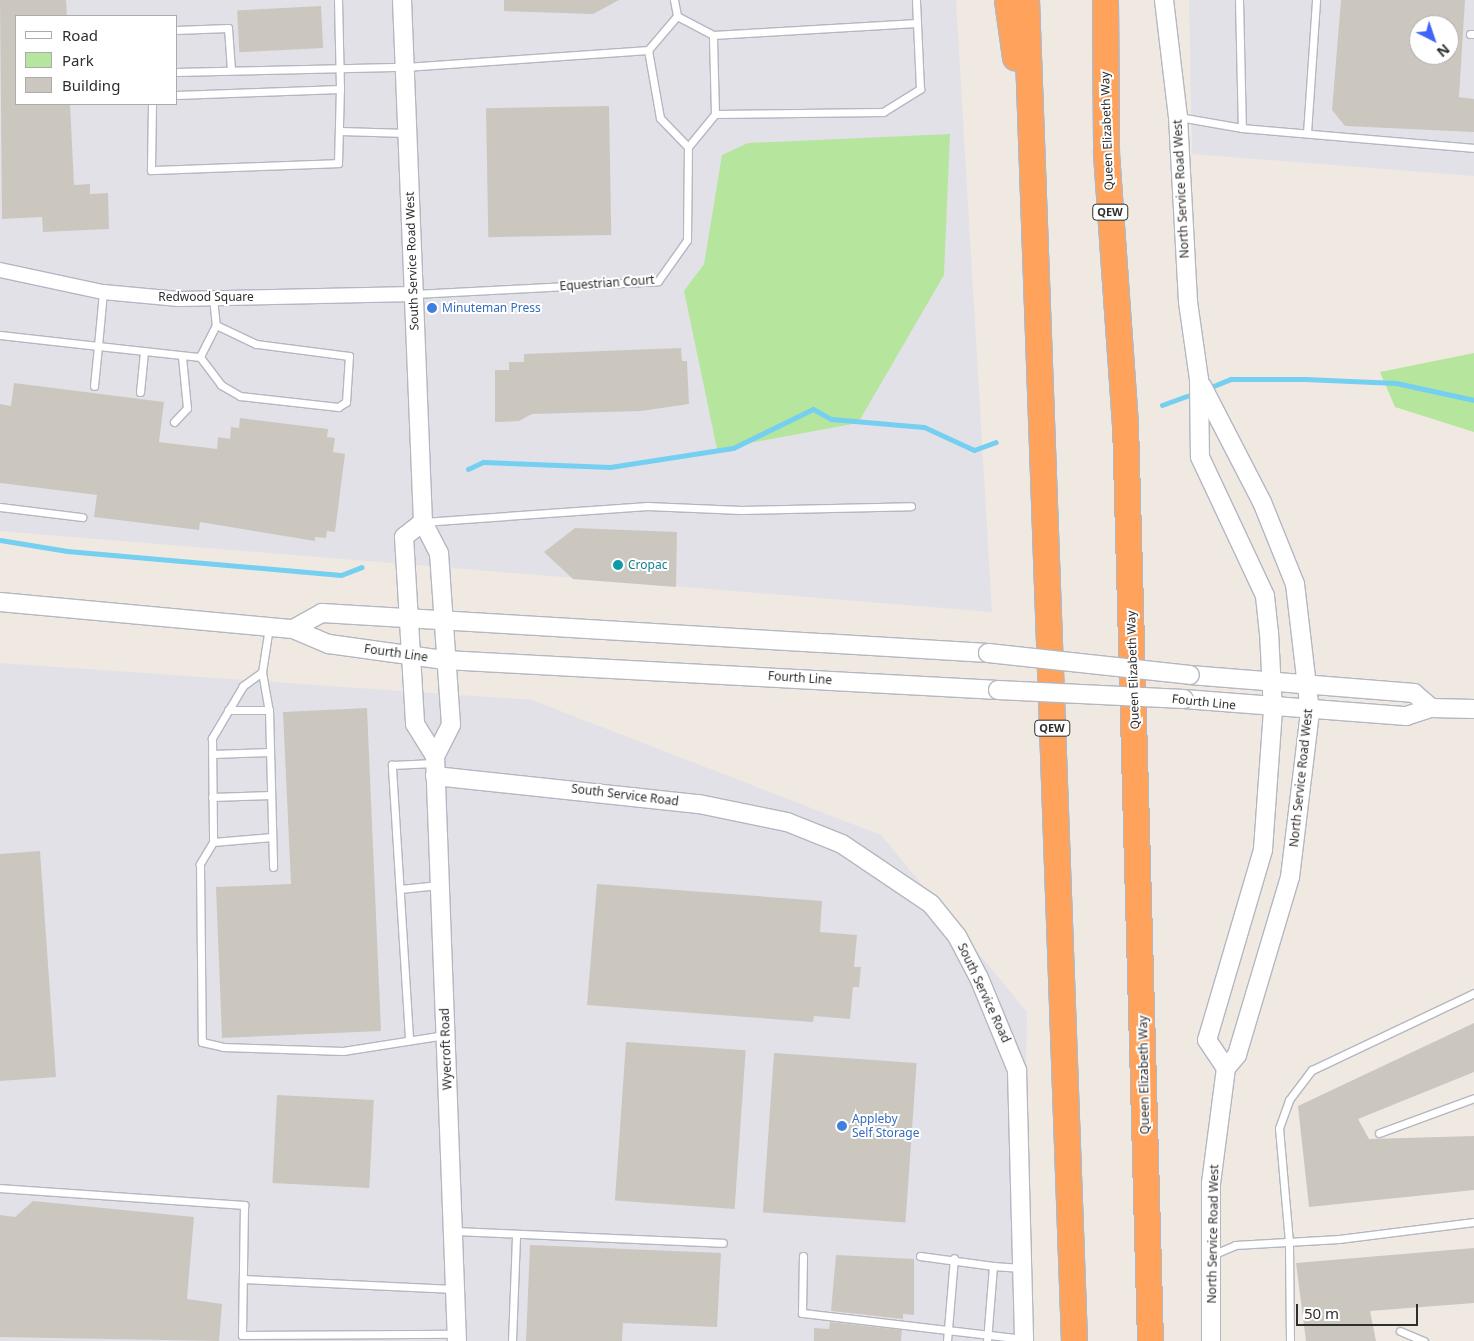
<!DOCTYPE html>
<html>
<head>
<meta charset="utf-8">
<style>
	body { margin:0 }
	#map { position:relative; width:1474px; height:1341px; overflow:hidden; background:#efe9e1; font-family:"Noto Sans",sans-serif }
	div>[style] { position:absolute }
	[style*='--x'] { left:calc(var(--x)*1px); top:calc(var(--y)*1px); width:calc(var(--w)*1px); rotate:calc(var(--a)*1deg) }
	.industrial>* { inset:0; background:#e3e1e8 }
	.green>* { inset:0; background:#b6e59e }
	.stream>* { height:5px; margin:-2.5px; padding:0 2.5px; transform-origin:2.5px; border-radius:2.5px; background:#75cff0 }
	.building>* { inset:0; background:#cbc7bf; transform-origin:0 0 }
	.roads { filter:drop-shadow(1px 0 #b4b7c1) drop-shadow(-1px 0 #b4b7c1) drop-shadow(0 1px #b4b7c1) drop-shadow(0 -1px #b4b7c1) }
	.service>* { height:7px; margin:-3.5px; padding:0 3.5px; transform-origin:3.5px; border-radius:3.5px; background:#fff }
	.minor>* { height:14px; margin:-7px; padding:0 7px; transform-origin:7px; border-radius:7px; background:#fff }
	.tertiary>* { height:18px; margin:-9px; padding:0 9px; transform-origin:9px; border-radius:9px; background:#fff }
	.motorway>* { height:25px; margin:-12.5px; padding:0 12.5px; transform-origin:12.5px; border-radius:12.5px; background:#ffa35c }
	.bridges { filter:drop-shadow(1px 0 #b4b7c1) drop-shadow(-1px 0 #b4b7c1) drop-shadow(0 1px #b4b7c1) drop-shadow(0 -1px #b4b7c1) }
	.tertiary-bridge>* { height:18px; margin:-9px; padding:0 9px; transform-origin:9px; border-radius:9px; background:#fff }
	.dots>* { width:14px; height:14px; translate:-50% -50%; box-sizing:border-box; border:2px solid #fff; border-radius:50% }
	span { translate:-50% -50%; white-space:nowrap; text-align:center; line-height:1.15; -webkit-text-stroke:4px #fff; paint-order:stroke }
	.shield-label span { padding:1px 4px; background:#fff; border:1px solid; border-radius:4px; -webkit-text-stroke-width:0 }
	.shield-label { font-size:11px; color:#2e2e2e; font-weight:700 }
	.street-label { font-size:12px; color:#2e2e2e }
	.shop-label { font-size:12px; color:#366cbe }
	.left { translate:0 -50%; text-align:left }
	.culture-label { font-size:12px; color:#0d838f }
	.legend { position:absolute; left:15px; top:15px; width:162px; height:90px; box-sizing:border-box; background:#fff; border:1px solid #ababab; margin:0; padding:6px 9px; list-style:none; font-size:15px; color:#2e2e2e }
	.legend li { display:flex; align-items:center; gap:10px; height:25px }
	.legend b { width:25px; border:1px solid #ababab }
	.north { position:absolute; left:1409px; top:15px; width:50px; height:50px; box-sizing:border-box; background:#fff; border:1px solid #ababab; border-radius:50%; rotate:139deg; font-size:14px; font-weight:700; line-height:20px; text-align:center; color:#2e2e2e }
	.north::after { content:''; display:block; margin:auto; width:18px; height:22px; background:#4264fb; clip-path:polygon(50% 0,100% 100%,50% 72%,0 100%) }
	.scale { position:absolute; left:1296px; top:1304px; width:122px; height:22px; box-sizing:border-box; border:2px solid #2e2e2e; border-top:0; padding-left:6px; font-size:15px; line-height:18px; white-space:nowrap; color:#2e2e2e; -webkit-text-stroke:4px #fff; paint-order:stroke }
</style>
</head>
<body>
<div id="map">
	<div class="industrial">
		<i style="clip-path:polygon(evenodd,0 0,956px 0,992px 612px,0 531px,0 0,16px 16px,176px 16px,176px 104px,16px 104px,16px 16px)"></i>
		<i style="clip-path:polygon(evenodd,1189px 0,1474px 0,1474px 176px,1192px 154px,1189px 0,1419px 25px,1449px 25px,1449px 55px,1419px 55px,1419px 25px)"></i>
		<i style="clip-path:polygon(0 663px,532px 700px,881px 835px,1027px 1012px,1021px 1341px,0 1341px)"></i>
	</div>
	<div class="green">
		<i style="clip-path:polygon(950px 134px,944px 275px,858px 423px,717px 449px,684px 291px,704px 264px,722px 155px,748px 143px)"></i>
		<i style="clip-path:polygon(1474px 353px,1474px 432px,1395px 407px,1380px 372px)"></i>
	</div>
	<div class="stream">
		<i style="--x:1206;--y:389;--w:27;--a:-22"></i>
		<i style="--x:1231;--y:379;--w:74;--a:0"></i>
		<i style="--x:1305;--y:379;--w:91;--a:2.5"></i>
		<i style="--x:1396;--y:383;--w:80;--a:12.3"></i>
		<i style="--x:1162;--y:405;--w:27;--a:-20"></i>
		<i style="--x:468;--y:469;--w:17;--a:-25"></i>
		<i style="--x:483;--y:462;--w:127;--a:2.3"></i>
		<i style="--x:610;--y:467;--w:124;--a:-8.8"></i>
		<i style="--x:733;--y:448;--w:89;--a:-26"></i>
		<i style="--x:813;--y:409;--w:21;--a:29"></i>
		<i style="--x:831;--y:419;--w:93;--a:4.9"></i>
		<i style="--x:924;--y:427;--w:55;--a:24.7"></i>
		<i style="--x:974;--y:450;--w:23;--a:-20"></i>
		<i style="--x:0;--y:540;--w:68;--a:9.3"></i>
		<i style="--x:67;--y:551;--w:275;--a:5"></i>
		<i style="--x:341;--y:575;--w:22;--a:-21"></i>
	</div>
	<div class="building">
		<i style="clip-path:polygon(0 0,66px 0,67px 16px,16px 16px,16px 104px,70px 104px,74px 185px,90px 184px,90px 194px,108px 193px,109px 229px,43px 232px,42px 217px,2px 219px)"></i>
		<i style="clip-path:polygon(504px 0,619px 0,593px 14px,504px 11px)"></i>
		<i style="clip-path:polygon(evenodd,1341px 0,1465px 0,1459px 97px,1474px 99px,1474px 132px,1345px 126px,1332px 110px,1341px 0,1419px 25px,1449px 25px,1449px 55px,1419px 55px,1419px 25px)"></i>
		<i style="left:321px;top:6px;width:42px;height:84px;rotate:87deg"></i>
		<i style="left:609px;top:106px;width:129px;height:123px;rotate:89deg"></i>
		<i style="clip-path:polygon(681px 348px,682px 361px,687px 361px,689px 404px,641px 411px,532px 414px,519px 421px,495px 422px,495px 370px,509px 370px,509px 362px,524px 362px,524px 354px)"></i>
		<i style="clip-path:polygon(14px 383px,164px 402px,159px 442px,217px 449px,218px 437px,230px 439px,231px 427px,239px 428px,240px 418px,328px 429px,327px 437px,335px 438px,333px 452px,345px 454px,335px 532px,327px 531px,326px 538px,315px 537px,315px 541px,200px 522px,199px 530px,94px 517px,97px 495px,0 483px,0 404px,11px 406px)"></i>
		<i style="clip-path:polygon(575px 528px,677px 532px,676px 587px,573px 579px,544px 552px)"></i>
		<i style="clip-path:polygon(367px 708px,381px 1031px,222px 1038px,216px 887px,291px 884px,283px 712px)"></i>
		<i style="clip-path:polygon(40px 851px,56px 1077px,0 1081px,0 854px)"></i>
		<i style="clip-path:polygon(597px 884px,822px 901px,820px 932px,857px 935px,854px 967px,861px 967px,859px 987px,853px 987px,850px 1019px,814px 1016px,813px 1022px,587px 1005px)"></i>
		<i style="clip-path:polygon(1474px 1023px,1474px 1072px,1358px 1119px,1369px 1139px,1474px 1136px,1474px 1190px,1309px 1207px,1298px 1106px)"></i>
		<i style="left:626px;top:1042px;width:120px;height:159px;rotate:4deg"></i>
		<i style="left:774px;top:1053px;width:143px;height:160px;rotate:4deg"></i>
		<i style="left:277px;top:1095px;width:97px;height:88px;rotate:3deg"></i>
		<i style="clip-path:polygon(33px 1201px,194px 1217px,187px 1299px,222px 1304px,219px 1341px,0 1337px,0 1215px,15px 1217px)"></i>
		<i style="clip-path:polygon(530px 1245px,721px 1253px,717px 1327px,623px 1323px,622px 1341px,526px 1341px)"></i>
		<i style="clip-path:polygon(1474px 1248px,1474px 1303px,1370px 1311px,1376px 1341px,1306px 1341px,1296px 1263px)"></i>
		<i style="clip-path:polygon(836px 1255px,914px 1259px,914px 1315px,903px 1314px,903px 1319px,831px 1311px)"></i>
		<i style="clip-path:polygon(830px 1322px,902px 1330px,901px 1341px,814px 1341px,814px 1328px,829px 1329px)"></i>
	</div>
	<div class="roads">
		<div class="service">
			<i style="--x:338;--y:0;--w:89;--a:88.7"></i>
			<i style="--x:674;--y:0;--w:16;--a:79"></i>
			<i style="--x:1239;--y:0;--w:128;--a:88.7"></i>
			<i style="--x:176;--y:30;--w:52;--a:-2.2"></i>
			<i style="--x:228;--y:28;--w:42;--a:85.9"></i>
			<i style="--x:1470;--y:34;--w:4;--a:0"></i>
			<i style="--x:648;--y:50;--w:69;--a:80"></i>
			<i style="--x:660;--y:118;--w:40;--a:46"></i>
			<i style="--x:176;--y:72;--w:229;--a:-1.3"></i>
			<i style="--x:405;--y:67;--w:244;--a:-4"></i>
			<i style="--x:648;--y:50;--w:45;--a:-49.5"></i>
			<i style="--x:677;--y:16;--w:41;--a:27.8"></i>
			<i style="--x:713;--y:35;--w:204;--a:-3.4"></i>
			<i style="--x:152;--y:104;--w:66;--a:90.9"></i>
			<i style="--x:151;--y:170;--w:187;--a:-2.1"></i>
			<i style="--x:338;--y:163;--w:74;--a:-88.5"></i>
			<i style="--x:340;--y:89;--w:164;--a:177.9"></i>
			<i style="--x:715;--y:114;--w:168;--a:-0.7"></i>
			<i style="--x:883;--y:112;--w:44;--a:-31.9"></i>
			<i style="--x:920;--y:89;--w:89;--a:-92.6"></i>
			<i style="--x:1179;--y:117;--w:64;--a:9.9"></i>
			<i style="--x:1242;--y:128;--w:233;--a:4.9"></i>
			<i style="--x:340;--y:131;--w:67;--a:1.7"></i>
			<i style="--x:1307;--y:133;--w:133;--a:-86.1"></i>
			<i style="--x:688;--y:147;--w:43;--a:-50.7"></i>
			<i style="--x:715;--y:114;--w:79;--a:-91.5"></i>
			<i style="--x:103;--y:292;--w:54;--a:95.3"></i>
			<i style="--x:98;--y:346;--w:103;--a:6.2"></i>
			<i style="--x:414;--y:294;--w:244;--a:-3"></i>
			<i style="--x:658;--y:281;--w:50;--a:-54.7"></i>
			<i style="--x:687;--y:240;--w:93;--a:-89.4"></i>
			<i style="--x:213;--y:298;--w:27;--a:84"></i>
			<i style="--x:216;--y:325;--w:36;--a:117"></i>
			<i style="--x:200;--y:357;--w:35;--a:53"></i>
			<i style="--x:221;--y:385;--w:22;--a:30"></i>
			<i style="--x:240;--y:396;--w:99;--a:6.4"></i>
			<i style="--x:338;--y:407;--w:9;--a:-32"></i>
			<i style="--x:346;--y:402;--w:46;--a:-86.3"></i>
			<i style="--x:349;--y:356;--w:94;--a:-172.6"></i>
			<i style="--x:256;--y:344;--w:44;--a:-154.6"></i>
			<i style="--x:0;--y:335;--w:99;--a:6.4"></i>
			<i style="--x:98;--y:346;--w:40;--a:95.7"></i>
			<i style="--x:140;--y:392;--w:40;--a:-84.3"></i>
			<i style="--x:174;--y:422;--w:19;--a:-47"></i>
			<i style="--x:187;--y:408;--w:51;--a:-95.6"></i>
			<i style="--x:0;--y:507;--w:83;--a:7"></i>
			<i style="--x:423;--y:522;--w:225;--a:-4.1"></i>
			<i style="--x:647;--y:506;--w:94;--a:2.4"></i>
			<i style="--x:741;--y:510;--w:170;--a:-1.3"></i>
			<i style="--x:269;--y:627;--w:46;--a:98.8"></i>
			<i style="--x:262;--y:672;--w:39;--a:80"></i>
			<i style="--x:269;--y:710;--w:157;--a:88.5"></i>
			<i style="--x:262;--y:672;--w:24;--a:144"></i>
			<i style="--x:243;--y:686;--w:61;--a:120.8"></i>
			<i style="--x:212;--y:738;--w:104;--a:89.4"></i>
			<i style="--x:213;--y:842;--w:59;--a:-4.8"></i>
			<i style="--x:228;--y:710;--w:41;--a:0"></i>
			<i style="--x:212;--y:754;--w:58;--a:-2"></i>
			<i style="--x:212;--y:797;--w:59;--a:-1.9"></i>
			<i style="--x:213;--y:842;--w:26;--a:121"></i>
			<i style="--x:200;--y:864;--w:178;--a:89.4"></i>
			<i style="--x:202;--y:1042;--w:22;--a:13"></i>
			<i style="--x:223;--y:1047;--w:120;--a:1.9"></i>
			<i style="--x:343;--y:1051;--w:103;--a:-8.9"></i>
			<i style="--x:400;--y:889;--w:39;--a:-6"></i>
			<i style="--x:409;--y:1038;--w:274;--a:-93.6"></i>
			<i style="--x:392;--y:765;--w:42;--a:-2.7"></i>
			<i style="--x:1379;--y:1133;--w:101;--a:-20.2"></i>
			<i style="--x:0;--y:1188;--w:245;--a:4"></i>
			<i style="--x:244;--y:1205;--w:130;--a:90.9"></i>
			<i style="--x:242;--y:1335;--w:215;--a:-0.3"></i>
			<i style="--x:453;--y:1231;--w:270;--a:2.5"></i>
			<i style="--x:1212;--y:1255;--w:25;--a:-23"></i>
			<i style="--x:1235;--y:1245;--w:104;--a:-3.3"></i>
			<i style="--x:1339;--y:1239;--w:136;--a:-7.2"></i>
			<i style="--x:803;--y:1256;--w:57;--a:91"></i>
			<i style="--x:802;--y:1313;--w:224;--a:6.7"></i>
			<i style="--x:920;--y:1256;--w:74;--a:7.8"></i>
			<i style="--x:243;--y:1279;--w:211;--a:2.7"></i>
			<i style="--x:1400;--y:1331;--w:26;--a:23"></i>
			<i style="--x:512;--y:1341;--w:106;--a:-87.8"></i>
			<i style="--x:947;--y:1341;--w:83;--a:-85.2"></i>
			<i style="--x:987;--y:1341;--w:75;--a:-85.4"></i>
			<i style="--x:993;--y:1266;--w:28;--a:4"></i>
			<i style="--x:1290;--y:1341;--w:99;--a:-90.6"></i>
			<i style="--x:1289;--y:1242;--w:114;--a:-95"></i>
			<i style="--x:1279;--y:1128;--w:30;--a:-70"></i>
			<i style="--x:1289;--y:1100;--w:38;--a:-53"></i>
			<i style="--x:1312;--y:1070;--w:179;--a:-25.4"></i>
		</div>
		<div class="minor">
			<i style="--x:0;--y:270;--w:105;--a:12.1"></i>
			<i style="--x:103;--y:292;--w:76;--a:5.3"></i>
			<i style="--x:179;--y:299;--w:235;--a:-1.2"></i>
		</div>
		<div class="tertiary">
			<i style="--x:402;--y:0;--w:522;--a:87.7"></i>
			<i style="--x:423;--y:522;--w:35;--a:63"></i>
			<i style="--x:439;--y:553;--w:172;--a:86"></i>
			<i style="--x:451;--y:725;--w:35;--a:117"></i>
			<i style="--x:435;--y:756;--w:585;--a:87.85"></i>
			<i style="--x:1164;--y:0;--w:118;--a:83.2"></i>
			<i style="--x:1178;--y:117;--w:185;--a:86.9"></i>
			<i style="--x:1188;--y:302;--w:78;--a:81.9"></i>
			<i style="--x:1199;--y:379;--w:78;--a:89.3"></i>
			<i style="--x:1200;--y:457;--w:153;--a:64.9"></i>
			<i style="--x:1265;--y:596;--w:36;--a:84"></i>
			<i style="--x:1269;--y:632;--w:78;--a:87.1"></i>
			<i style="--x:1273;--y:710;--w:140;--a:94.1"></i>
			<i style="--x:1263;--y:850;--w:198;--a:106.4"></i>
			<i style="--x:1207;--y:1040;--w:34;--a:56"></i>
			<i style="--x:1202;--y:386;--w:131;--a:62.7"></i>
			<i style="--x:1262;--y:502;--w:88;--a:68.1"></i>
			<i style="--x:1295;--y:584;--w:129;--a:83.3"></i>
			<i style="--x:1310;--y:712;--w:166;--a:96.9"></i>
			<i style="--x:1290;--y:877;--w:186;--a:106.6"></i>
			<i style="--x:1237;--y:1055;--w:17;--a:130"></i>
			<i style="--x:1226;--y:1068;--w:116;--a:97.4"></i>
			<i style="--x:1211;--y:1183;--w:158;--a:90"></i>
			<i style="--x:423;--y:522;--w:24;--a:142"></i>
			<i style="--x:404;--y:537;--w:187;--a:86.6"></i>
			<i style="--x:415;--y:724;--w:38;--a:58"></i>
			<i style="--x:0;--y:602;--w:294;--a:5.3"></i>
			<i style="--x:293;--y:629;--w:39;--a:23"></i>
			<i style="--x:329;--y:644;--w:117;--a:7.9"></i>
			<i style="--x:445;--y:660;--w:554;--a:3.11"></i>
			<i style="--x:293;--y:629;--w:33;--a:-29"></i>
			<i style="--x:322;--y:613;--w:667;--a:3.44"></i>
			<i style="--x:1190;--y:675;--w:225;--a:4.6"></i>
			<i style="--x:1414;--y:693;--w:23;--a:41"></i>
			<i style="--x:1184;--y:699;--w:223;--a:4.4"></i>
			<i style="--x:1406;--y:716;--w:26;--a:-18"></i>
			<i style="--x:1431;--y:708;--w:43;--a:1.3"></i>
			<i style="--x:435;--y:776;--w:265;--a:6.1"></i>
			<i style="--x:699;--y:804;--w:90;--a:11.6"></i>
			<i style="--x:787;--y:822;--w:59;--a:21.8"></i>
			<i style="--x:842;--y:844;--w:107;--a:34"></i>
			<i style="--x:931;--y:904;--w:41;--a:50.9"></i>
			<i style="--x:957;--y:936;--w:47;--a:62.4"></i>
			<i style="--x:979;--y:978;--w:100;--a:67.6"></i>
			<i style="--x:1017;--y:1070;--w:271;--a:88.5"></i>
		</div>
		<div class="motorway">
			<i style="--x:1007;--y:0;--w:58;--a:82"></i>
			<i style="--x:1026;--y:0;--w:1342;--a:87.95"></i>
			<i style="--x:1105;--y:0;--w:153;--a:89.6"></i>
			<i style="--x:1106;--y:153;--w:271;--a:86"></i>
			<i style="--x:1125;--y:423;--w:918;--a:88.44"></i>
		</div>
	</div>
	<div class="bridges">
		<div class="tertiary-bridge">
			<i style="--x:988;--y:653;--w:203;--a:6.2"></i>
			<i style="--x:998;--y:690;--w:186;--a:2.8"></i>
		</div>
	</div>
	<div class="dots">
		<i style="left:432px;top:308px;background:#3f7fe0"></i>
		<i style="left:618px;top:565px;background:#0f9aa8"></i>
		<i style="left:842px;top:1126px;background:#3f7fe0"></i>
	</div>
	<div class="shield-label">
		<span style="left:1110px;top:212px">QEW</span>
		<span style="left:1052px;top:728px">QEW</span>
	</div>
	<div class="street-label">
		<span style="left:1107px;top:131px;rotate:-92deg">Queen Elizabeth Way</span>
		<span style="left:1181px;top:189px;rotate:-93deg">North Service Road West</span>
		<span style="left:412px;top:261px;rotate:-92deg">South Service Road West</span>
		<span style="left:607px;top:283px;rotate:-4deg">Equestrian Court</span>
		<span style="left:206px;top:297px">Redwood Square</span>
		<span style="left:396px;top:653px;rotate:8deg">Fourth Line</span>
		<span style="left:1133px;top:670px;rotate:-92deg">Queen Elizabeth Way</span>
		<span style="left:800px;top:678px;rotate:4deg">Fourth Line</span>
		<span style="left:1204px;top:702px;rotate:6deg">Fourth Line</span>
		<span style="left:1301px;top:778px;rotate:-84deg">North Service Road West</span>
		<span style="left:625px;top:795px;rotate:7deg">South Service Road</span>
		<span style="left:984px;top:993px;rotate:65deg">South Service Road</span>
		<span style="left:446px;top:1049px;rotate:-92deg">Wyecroft Road</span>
		<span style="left:1144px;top:1075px;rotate:-91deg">Queen Elizabeth Way</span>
		<span style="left:1213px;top:1234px;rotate:-89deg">North Service Road West</span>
	</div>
	<div class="shop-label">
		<span class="left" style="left:442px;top:308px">Minuteman Press</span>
		<span class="left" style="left:852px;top:1126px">Appleby<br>Self Storage</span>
	</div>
	<div class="culture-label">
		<span class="left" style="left:628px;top:565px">Cropac</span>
	</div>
	<ul class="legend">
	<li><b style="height:6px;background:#fff"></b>Road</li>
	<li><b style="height:14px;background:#b6e59e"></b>Park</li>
	<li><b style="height:14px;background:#cbc7bf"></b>Building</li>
	</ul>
	<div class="north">N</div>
	<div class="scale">50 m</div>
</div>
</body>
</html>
